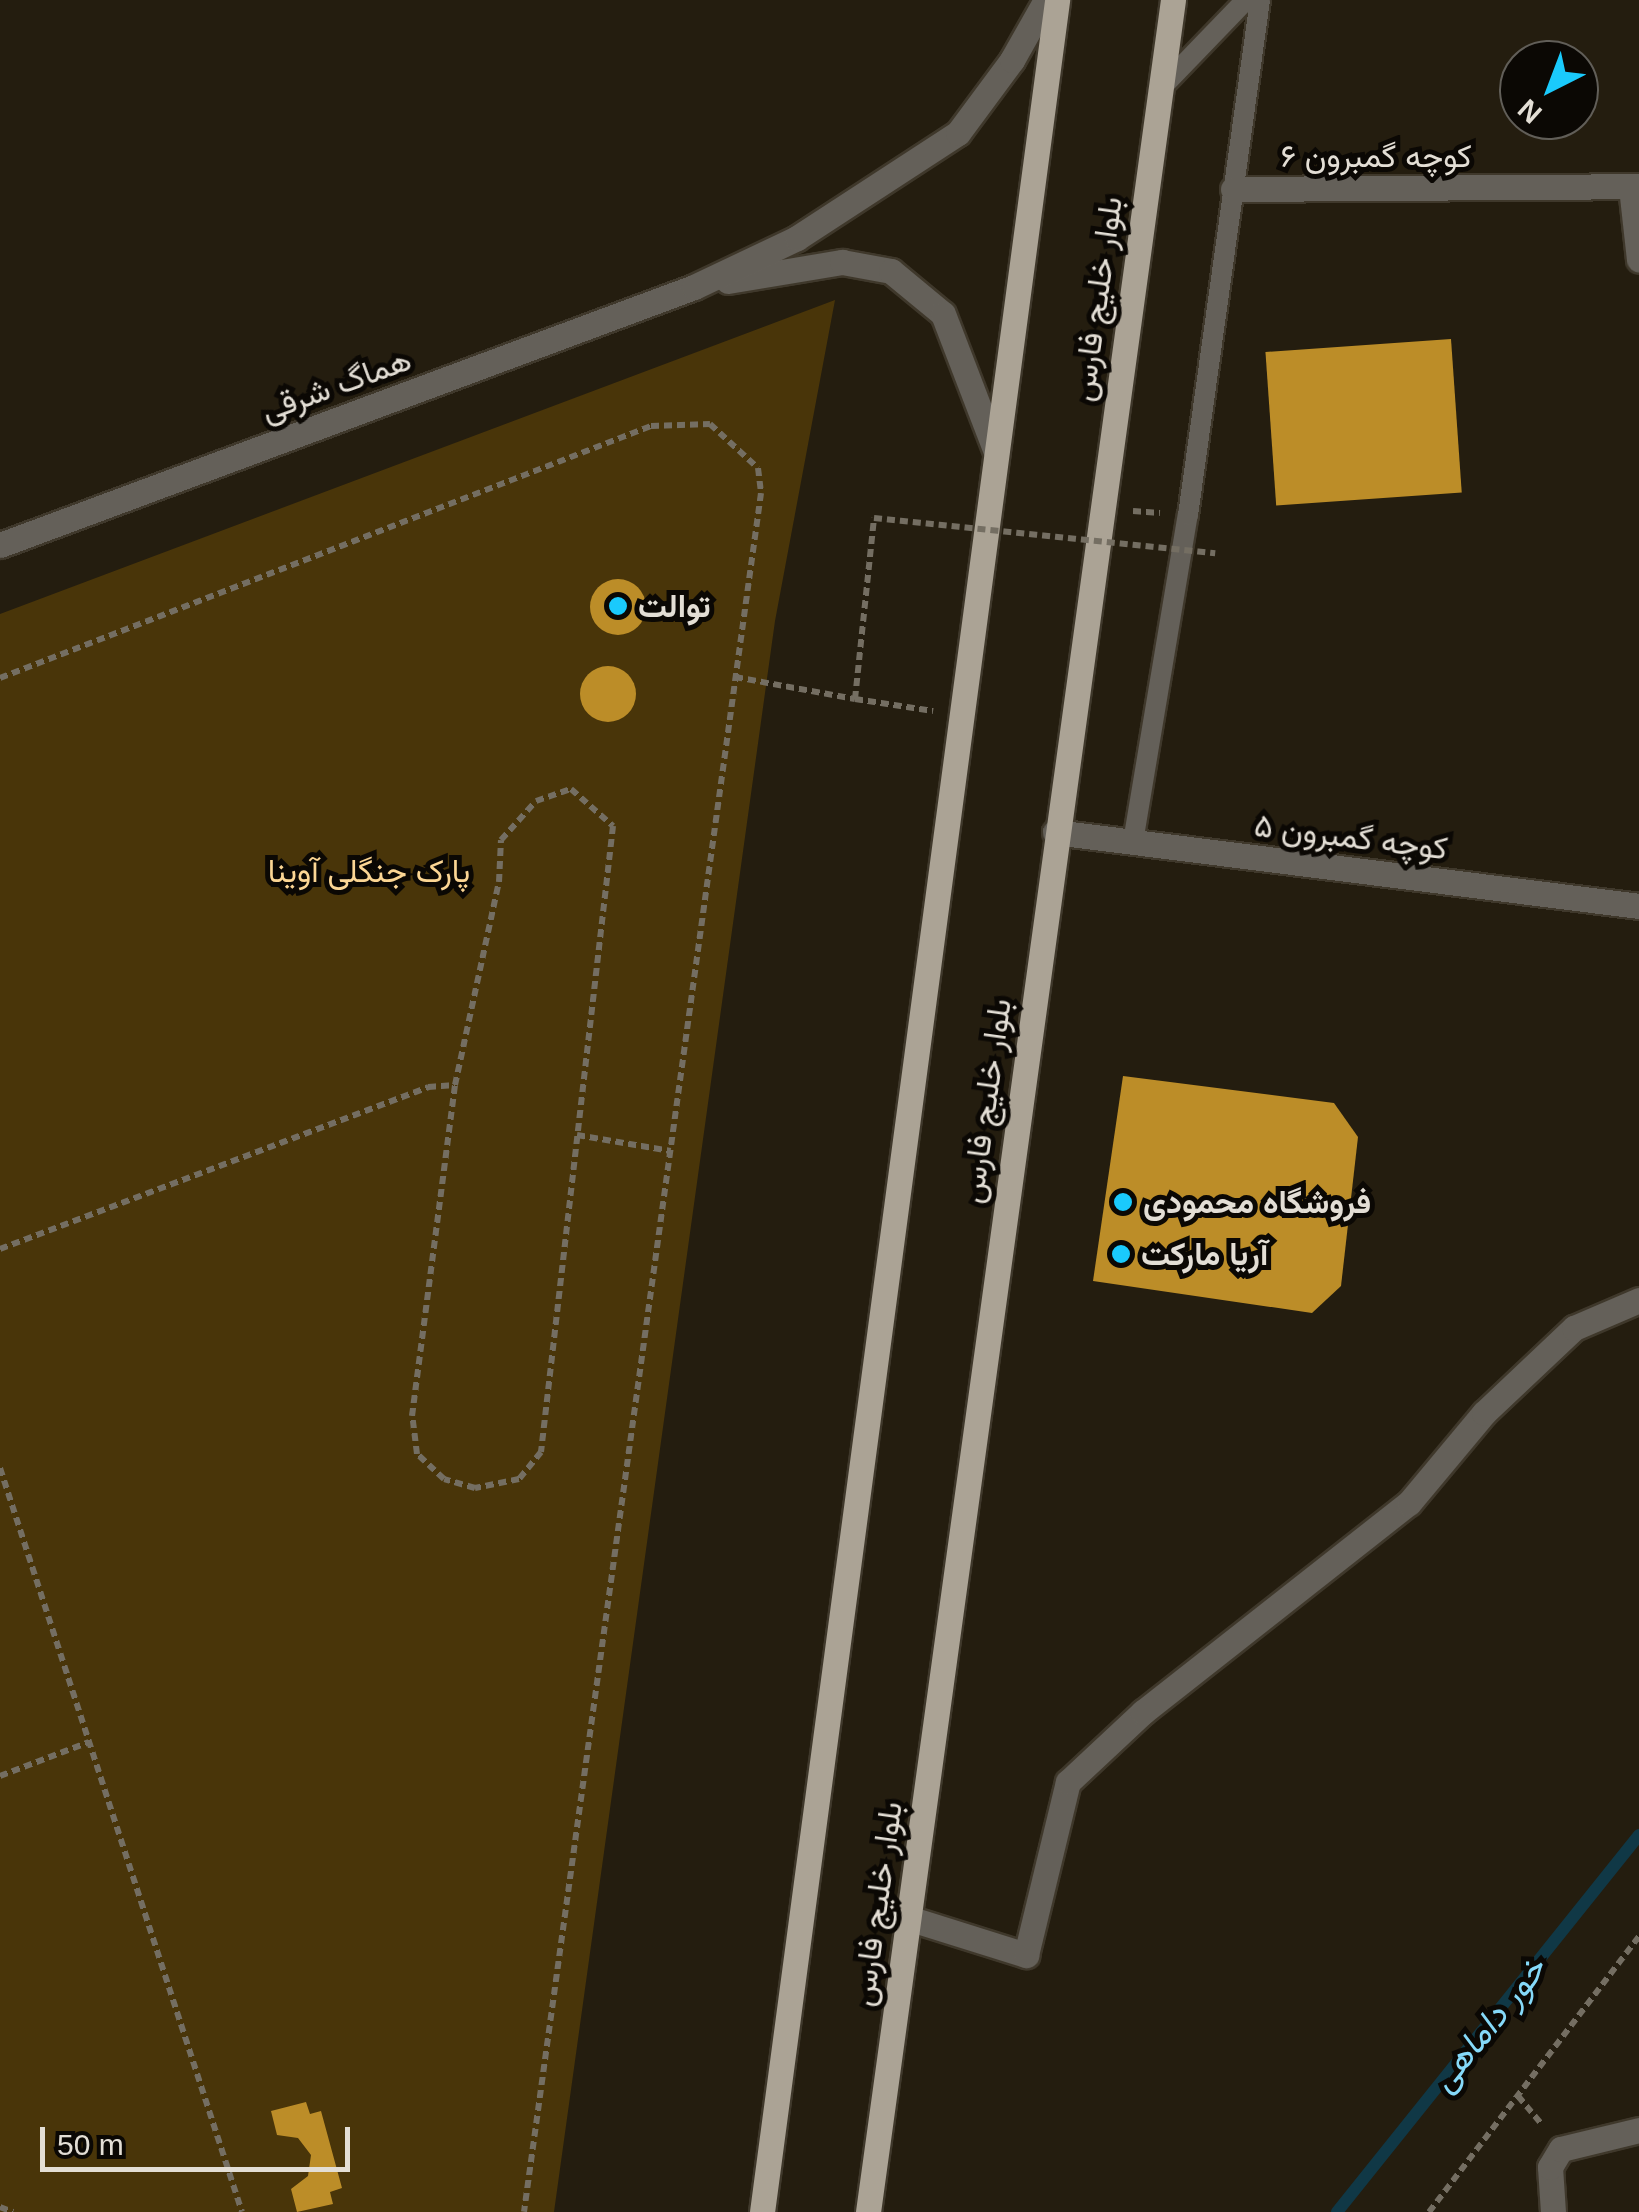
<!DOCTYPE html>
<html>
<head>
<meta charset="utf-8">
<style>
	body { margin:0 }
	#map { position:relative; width:1639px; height:2212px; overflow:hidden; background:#241d0f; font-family:Arial,Vazirmatn,sans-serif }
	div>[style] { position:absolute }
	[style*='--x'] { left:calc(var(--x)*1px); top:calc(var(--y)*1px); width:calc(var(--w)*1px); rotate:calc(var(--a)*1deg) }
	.green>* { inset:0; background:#493509 }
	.stream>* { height:12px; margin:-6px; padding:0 6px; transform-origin:6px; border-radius:6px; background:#103846 }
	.building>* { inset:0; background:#bc8d28; transform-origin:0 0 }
	.round { border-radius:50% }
	.path>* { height:6px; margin-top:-3px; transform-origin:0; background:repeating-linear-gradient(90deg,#746e62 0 8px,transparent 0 13px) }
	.roads { filter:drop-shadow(2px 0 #3f382b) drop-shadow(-2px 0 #3f382b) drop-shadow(0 2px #3f382b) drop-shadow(0 -2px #3f382b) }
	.lane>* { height:20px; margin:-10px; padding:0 10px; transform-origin:10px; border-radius:10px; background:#646059 }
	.street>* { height:25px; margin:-12.5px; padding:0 12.5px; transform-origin:12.5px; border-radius:12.5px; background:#646059 }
	.primary>* { height:25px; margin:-12.5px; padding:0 12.5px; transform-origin:12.5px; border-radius:12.5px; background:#aba395 }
	.path-bridge>* { height:6px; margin-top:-3px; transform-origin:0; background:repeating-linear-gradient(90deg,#746e62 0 8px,transparent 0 13px) }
	.dots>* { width:28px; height:28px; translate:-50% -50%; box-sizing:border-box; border:5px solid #0b0804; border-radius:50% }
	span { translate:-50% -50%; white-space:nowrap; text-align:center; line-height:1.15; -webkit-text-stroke:10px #0b0804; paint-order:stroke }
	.street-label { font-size:32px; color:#e3ded5 }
	.poi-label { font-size:32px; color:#e3ded5; font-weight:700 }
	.left { translate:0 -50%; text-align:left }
	.park-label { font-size:32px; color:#fcd694 }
	.water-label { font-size:35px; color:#85d9f9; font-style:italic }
	.north { position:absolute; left:1499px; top:40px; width:100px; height:100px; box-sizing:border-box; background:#0b0804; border:2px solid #615e58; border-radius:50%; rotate:222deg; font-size:28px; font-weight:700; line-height:40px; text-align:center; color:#e3ded5 }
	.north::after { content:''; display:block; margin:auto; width:35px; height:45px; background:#1acafc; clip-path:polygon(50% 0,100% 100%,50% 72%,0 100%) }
	.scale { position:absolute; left:40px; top:2127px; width:310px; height:45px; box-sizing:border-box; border:5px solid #e3ded5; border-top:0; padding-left:12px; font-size:30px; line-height:35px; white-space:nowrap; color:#e3ded5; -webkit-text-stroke:8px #0b0804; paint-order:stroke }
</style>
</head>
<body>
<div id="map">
	<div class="green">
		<i style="clip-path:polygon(835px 300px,775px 621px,554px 2212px,0 2212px,0 614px)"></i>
	</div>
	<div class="stream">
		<i style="--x:1337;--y:2212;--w:483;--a:-51.3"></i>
	</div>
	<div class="building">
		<i style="left:1451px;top:339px;width:154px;height:186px;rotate:86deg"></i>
		<i class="round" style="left:590px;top:579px;width:56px;height:56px"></i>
		<i class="round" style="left:580px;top:666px;width:56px;height:56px"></i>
		<i style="clip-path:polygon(1123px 1076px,1334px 1103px,1358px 1137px,1341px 1286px,1312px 1313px,1093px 1281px)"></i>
		<i style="clip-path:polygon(306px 2102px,310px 2114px,321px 2111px,342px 2188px,330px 2192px,333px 2204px,297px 2212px,291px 2189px,308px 2176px,311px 2155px,298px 2138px,277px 2135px,271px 2111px)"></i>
	</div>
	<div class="path">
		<i style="--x:1133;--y:511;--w:27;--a:4"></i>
		<i style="--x:735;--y:677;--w:122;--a:10.4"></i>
		<i style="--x:855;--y:699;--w:182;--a:-84"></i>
		<i style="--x:0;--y:678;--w:698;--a:-21.16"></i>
		<i style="--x:651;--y:426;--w:59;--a:-1.9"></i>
		<i style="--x:710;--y:424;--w:65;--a:42.5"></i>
		<i style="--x:758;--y:468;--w:25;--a:83"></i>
		<i style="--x:761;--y:493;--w:1735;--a:97.85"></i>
		<i style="--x:855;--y:699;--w:79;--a:8.7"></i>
		<i style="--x:571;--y:789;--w:56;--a:41.4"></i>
		<i style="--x:613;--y:826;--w:630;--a:96.56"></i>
		<i style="--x:541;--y:1452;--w:35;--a:129"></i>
		<i style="--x:519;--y:1479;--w:45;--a:168.4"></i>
		<i style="--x:475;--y:1488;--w:32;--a:-164"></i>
		<i style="--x:444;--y:1479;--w:37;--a:-137"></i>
		<i style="--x:417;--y:1454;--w:38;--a:-97"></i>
		<i style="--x:412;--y:1416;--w:334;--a:-82.6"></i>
		<i style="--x:455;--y:1085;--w:208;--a:-77.8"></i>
		<i style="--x:499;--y:882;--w:42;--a:-87.3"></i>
		<i style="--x:501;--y:840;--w:52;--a:-48.1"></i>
		<i style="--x:536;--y:801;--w:37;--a:-19"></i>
		<i style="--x:577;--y:1135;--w:95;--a:9.7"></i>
		<i style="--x:0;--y:1249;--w:458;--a:-20.7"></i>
		<i style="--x:428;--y:1087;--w:27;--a:-4"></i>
		<i style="--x:0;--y:1468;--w:782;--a:71.98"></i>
		<i style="--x:0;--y:1776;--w:95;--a:-20.9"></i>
		<i style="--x:1518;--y:2096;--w:38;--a:50"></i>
		<i style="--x:0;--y:2207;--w:14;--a:21"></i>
		<i style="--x:1429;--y:2212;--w:347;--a:-52.7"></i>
	</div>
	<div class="roads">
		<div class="lane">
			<i style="--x:1159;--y:90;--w:125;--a:-46"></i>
			<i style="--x:1133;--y:842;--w:332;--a:-80.5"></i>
			<i style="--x:1188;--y:515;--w:520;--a:-82.04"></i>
		</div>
		<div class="street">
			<i style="--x:1631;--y:187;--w:73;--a:83.7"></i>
			<i style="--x:1233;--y:189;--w:406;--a:-0.4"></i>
			<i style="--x:728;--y:281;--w:116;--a:-9.5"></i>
			<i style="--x:842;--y:262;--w:50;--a:10.4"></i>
			<i style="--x:891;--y:271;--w:67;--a:39.6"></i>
			<i style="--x:943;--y:314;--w:148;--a:69"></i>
			<i style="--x:0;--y:545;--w:740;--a:-20.39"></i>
			<i style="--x:694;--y:287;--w:114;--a:-25.4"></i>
			<i style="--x:797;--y:238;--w:192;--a:-33.1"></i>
			<i style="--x:958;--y:133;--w:91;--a:-53.5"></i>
			<i style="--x:1012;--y:60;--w:69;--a:-60.5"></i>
			<i style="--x:1055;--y:832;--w:589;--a:7.22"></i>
			<i style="--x:908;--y:1918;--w:124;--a:17.4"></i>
			<i style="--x:1026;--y:1955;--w:178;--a:-76.4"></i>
			<i style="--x:1068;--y:1782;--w:103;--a:-43"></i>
			<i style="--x:1143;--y:1712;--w:338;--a:-38.2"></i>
			<i style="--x:1409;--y:1503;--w:117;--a:-50.2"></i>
			<i style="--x:1484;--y:1413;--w:124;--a:-43.4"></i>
			<i style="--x:1574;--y:1328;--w:71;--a:-23.3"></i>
			<i style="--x:1553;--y:2212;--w:45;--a:-93.8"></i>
			<i style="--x:1550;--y:2167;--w:21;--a:-59"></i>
			<i style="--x:1561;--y:2149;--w:80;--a:-13.7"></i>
		</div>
		<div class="primary">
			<i style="--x:762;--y:2212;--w:2232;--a:-82.4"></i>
			<i style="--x:868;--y:2212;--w:2233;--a:-82.15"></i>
		</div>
	</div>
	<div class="path-bridge">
		<i style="--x:874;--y:518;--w:343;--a:5.9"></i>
	</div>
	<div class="dots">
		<i style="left:618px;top:606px;background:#1acafc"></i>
		<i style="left:1123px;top:1202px;background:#1acafc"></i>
		<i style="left:1121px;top:1254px;background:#1acafc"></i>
	</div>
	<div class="street-label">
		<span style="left:1376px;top:156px">کوچه گمبرون ۶</span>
		<span style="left:1097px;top:299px;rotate:-82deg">بلوار خلیج فارس</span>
		<span style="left:336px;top:385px;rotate:-20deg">هماگ شرقی</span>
		<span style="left:1351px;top:837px;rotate:7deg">کوچه گمبرون ۵</span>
		<span style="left:986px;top:1101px;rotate:-82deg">بلوار خلیج فارس</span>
		<span style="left:877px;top:1904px;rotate:-82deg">بلوار خلیج فارس</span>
	</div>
	<div class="poi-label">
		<span class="left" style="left:638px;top:606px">توالت</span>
		<span class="left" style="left:1143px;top:1202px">فروشگاه محمودی</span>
		<span class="left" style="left:1141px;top:1254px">آریا مارکت</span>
	</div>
	<div class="park-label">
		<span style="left:369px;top:871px">پارک جنگلی آوینا</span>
	</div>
	<div class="water-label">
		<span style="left:1488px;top:2024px;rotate:-51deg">خور داماهی</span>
	</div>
	<div class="north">N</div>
	<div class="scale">50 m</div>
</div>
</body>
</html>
